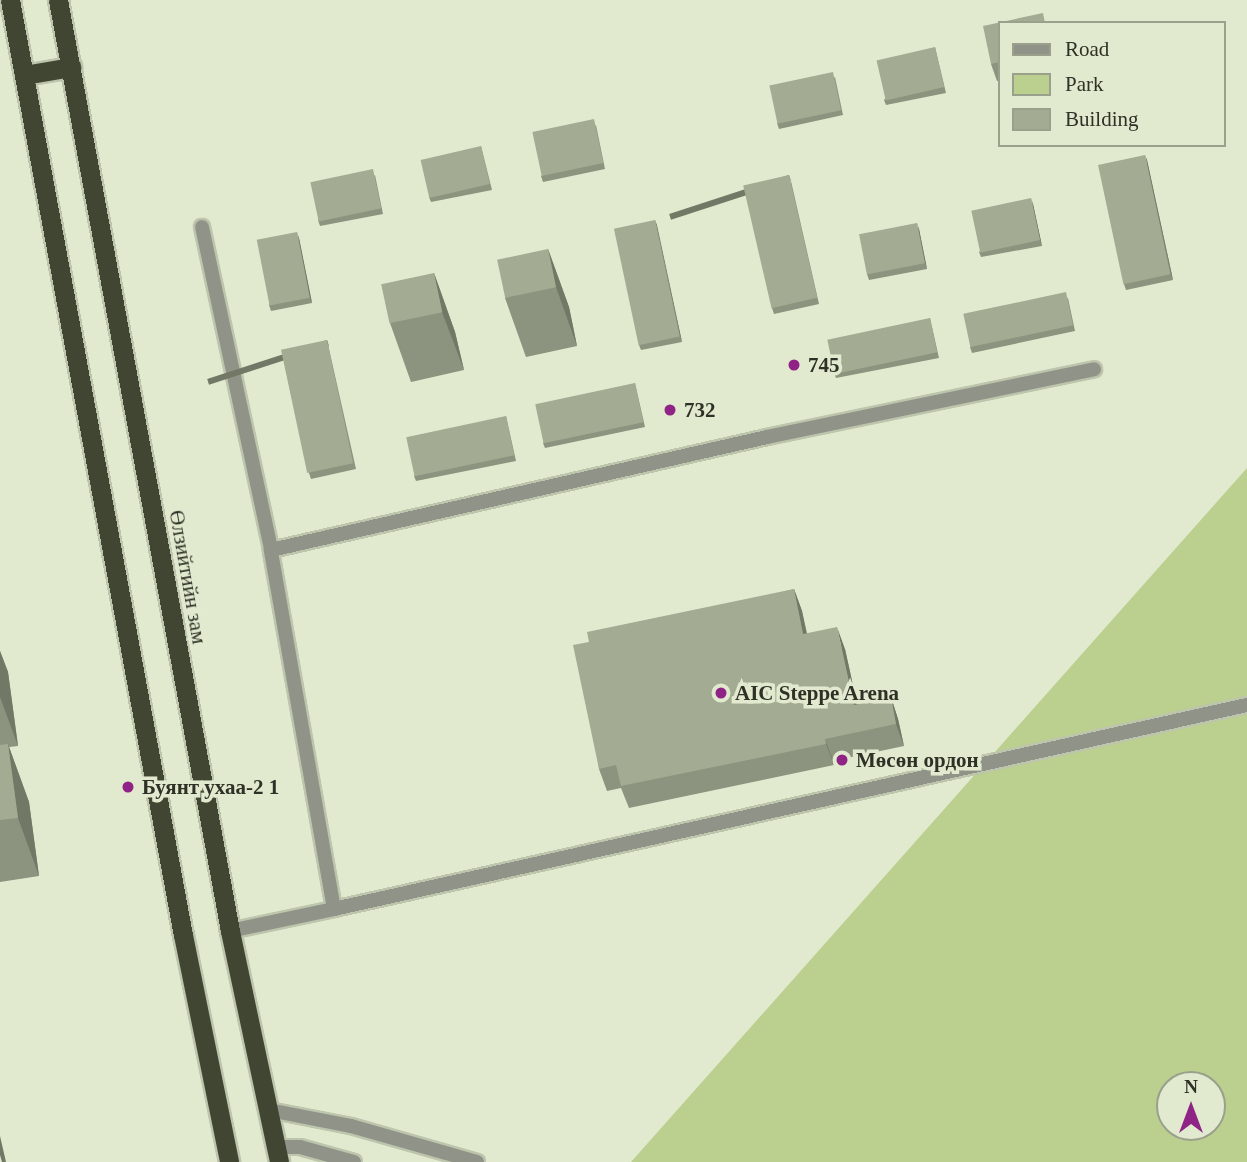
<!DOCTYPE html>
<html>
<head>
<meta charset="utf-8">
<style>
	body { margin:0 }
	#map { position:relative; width:1247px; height:1162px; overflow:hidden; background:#e1eacf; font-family:"Times New Roman",serif }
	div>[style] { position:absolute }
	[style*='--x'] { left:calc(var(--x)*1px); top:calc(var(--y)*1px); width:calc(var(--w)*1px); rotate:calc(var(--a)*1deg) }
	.green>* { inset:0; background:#bbcf8f }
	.roads { filter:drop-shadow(2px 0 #bdc5ad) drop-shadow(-2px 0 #bdc5ad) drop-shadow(0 2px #bdc5ad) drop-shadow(0 -2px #bdc5ad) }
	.minor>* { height:14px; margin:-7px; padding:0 7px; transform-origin:7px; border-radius:7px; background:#909488 }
	.trunk>* { height:19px; margin:-9.5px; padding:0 9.5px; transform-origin:9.5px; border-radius:9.5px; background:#404632 }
	.wall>* { inset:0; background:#8c937e }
	.shaded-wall>* { inset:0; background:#727866; transform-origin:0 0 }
	.building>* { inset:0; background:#a3ab92; transform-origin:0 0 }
	.dots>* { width:19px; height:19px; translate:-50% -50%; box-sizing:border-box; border:4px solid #e1eacf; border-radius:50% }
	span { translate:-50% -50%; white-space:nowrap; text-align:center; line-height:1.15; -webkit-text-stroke:7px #e1eacf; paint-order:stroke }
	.poi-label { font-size:21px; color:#2d3126; font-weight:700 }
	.left { translate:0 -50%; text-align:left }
	.street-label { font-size:21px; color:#2d3126 }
	.legend { position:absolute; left:998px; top:21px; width:228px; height:126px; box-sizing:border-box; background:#e1eacf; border:2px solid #99a08b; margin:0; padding:9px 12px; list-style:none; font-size:21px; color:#2d3126 }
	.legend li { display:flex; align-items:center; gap:14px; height:35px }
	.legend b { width:35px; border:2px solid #99a08b }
	.north { position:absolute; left:1156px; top:1071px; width:70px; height:70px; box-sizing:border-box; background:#e1eacf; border:2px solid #99a08b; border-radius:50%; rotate:0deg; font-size:19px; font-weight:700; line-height:28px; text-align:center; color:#2d3126 }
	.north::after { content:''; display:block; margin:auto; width:24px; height:32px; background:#902386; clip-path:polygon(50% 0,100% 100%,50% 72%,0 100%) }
</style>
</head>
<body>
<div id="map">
	<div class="green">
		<i style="clip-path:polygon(evenodd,1247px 468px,1247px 1162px,631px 1162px,1247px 468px,1170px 1085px,1212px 1085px,1212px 1127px,1170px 1127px,1170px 1085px)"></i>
	</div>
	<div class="roads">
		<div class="minor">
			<i style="--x:202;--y:227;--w:330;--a:77.9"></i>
			<i style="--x:334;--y:909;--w:936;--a:-12.6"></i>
			<i style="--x:230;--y:931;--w:106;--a:-11.9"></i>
			<i style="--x:334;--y:909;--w:364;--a:-100"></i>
			<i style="--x:271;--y:550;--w:509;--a:-12.83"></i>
			<i style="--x:767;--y:437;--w:334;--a:-11.7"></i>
			<i style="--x:269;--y:1110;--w:84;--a:11"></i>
			<i style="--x:351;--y:1126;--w:131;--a:15.9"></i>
			<i style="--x:276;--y:1147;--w:24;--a:0"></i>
			<i style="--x:300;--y:1147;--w:56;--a:15.5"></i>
		</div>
		<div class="trunk">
			<i style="--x:10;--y:0;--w:951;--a:79.52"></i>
			<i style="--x:183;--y:935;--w:232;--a:78.5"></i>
			<i style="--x:58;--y:0;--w:947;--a:79.53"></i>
			<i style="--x:230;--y:931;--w:236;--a:78"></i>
			<i style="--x:24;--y:75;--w:48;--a:-9.7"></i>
		</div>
	</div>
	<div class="wall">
		<i style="clip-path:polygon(1000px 23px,1000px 80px,997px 81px,991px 64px)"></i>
		<i style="clip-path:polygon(935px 47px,946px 93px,886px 105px,884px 100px)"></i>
		<i style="clip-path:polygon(835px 77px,843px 115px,779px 129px,777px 123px)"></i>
		<i style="clip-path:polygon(596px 125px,605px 169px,543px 182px,541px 176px)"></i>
		<i style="clip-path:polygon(481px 146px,492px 190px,431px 202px,429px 197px)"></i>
		<i style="clip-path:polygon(1147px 160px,1173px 280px,1126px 290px,1124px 284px)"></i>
		<i style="clip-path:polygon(375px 175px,383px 214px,320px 226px,318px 220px)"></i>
		<i style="clip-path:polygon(791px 181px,819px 304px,774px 314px,772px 308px)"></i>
		<i style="clip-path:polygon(1033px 204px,1042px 246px,981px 257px,979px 252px)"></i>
		<i style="clip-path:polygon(655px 220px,682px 342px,641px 350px,639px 345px)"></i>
		<i style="clip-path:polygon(919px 229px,927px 269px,869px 280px,867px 274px)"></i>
		<i style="clip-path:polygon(299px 238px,312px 303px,271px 311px,269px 305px)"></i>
		<i style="clip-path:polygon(548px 249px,569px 307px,577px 346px,526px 357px,505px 298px)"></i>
		<i style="clip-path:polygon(434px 273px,455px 332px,464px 370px,411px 382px,390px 323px)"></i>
		<i style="clip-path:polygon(1068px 298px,1075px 331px,972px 353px,970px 347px)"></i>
		<i style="clip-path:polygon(930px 318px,939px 358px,836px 378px,834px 373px)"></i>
		<i style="clip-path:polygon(327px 340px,356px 469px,311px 479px,309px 473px)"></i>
		<i style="clip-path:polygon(635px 383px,645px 427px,545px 448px,543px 443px)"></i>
		<i style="clip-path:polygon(506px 416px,516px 461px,416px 481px,414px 476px)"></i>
		<i style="clip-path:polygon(794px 589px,802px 611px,807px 633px,845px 649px,857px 704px,891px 697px,898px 719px,904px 746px,833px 761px,834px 765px,629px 808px,621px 788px,607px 791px,599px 769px,589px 642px)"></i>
		<i style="clip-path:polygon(0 651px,8px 672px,18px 746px,9px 747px,29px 802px,39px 876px,0 882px)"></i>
	</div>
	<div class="shaded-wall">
		<i style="clip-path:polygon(1145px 155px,1147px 160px,1173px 280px,1171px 274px)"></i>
		<i style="left:789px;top:175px;width:6px;height:126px;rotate:72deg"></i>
		<i style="clip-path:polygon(1031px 198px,1033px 204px,1042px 246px,1040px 240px)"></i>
		<i style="clip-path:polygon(655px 220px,657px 225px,682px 342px,680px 336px)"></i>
		<i style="clip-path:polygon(917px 223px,919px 229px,927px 269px,925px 263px)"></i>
		<i style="clip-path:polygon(297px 232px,299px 238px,312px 303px,310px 298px)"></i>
		<i style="clip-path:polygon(548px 249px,569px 307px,577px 346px,556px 287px)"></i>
		<i style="clip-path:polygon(434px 273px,455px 332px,464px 370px,442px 312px)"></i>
		<i style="left:327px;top:340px;width:6px;height:126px;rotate:72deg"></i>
		<i style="clip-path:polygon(794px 589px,802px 611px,811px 656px,803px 634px)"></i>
		<i style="clip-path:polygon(837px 627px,845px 649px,862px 726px,854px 705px)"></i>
		<i style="clip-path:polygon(0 651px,8px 672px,18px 746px,0 697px)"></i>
		<i style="clip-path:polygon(891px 697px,898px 719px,904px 746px,896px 724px)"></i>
		<i style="clip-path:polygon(825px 739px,833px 761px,834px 765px,826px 744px)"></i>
		<i style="clip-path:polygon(8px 744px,29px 802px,39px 876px,18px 818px)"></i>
		<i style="clip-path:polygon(0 1136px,6px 1162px,2px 1162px,0 1155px)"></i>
	</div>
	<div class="building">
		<i style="clip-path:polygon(1043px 13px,1045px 23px,1000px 23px,1000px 62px,991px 64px,983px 26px)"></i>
		<i style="left:935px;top:47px;width:41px;height:60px;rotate:77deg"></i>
		<i style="left:833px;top:72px;width:39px;height:65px;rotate:78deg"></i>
		<i style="left:594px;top:119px;width:45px;height:63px;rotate:78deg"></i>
		<i style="left:481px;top:146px;width:39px;height:62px;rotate:77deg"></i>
		<i style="left:1145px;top:155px;width:122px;height:48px;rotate:78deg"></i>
		<i style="left:373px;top:169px;width:40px;height:64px;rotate:78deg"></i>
		<i style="left:789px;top:175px;width:126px;height:47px;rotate:77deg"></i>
		<i style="left:1031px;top:198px;width:43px;height:61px;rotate:78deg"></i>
		<i style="left:655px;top:220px;width:119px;height:42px;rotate:78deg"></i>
		<i style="left:917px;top:223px;width:41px;height:59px;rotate:79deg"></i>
		<i style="left:297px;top:232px;width:67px;height:41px;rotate:79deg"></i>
		<i style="left:548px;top:249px;width:39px;height:52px;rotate:78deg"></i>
		<i style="left:434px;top:273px;width:40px;height:54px;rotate:78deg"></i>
		<i style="left:1066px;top:292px;width:34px;height:105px;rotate:78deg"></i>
		<i style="left:930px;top:318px;width:35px;height:105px;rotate:78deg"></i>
		<i style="left:327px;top:340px;width:126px;height:47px;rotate:78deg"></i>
		<i style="left:635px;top:383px;width:40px;height:102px;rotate:78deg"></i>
		<i style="left:506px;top:416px;width:40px;height:102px;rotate:78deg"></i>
		<i style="clip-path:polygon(794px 589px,803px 634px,837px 627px,854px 705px,891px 697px,896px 724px,825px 739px,826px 744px,621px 786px,616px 765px,599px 769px,573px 645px,589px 642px,587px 632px)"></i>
		<i style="clip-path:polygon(8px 744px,18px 818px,0 820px,0 745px)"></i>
	</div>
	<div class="dots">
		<i style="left:794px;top:365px;background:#902386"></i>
		<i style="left:670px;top:410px;background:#902386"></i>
		<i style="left:721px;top:693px;background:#902386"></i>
		<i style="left:842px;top:760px;background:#902386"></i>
		<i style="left:128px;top:787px;background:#902386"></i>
	</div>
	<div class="poi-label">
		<span class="left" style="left:808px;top:365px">745</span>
		<span class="left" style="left:684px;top:410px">732</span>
		<span class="left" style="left:735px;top:693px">AIC Steppe Arena</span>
		<span class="left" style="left:856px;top:760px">Мөсөн ордон</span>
		<span class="left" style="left:142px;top:787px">Буянт ухаа-2 1</span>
	</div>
	<div class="street-label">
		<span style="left:188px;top:577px;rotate:80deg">Өлзийтийн зам</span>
	</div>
	<ul class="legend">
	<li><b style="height:9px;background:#909488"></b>Road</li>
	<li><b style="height:19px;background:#bbcf8f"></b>Park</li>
	<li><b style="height:19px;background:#a3ab92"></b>Building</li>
	</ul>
	<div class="north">N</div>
</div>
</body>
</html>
